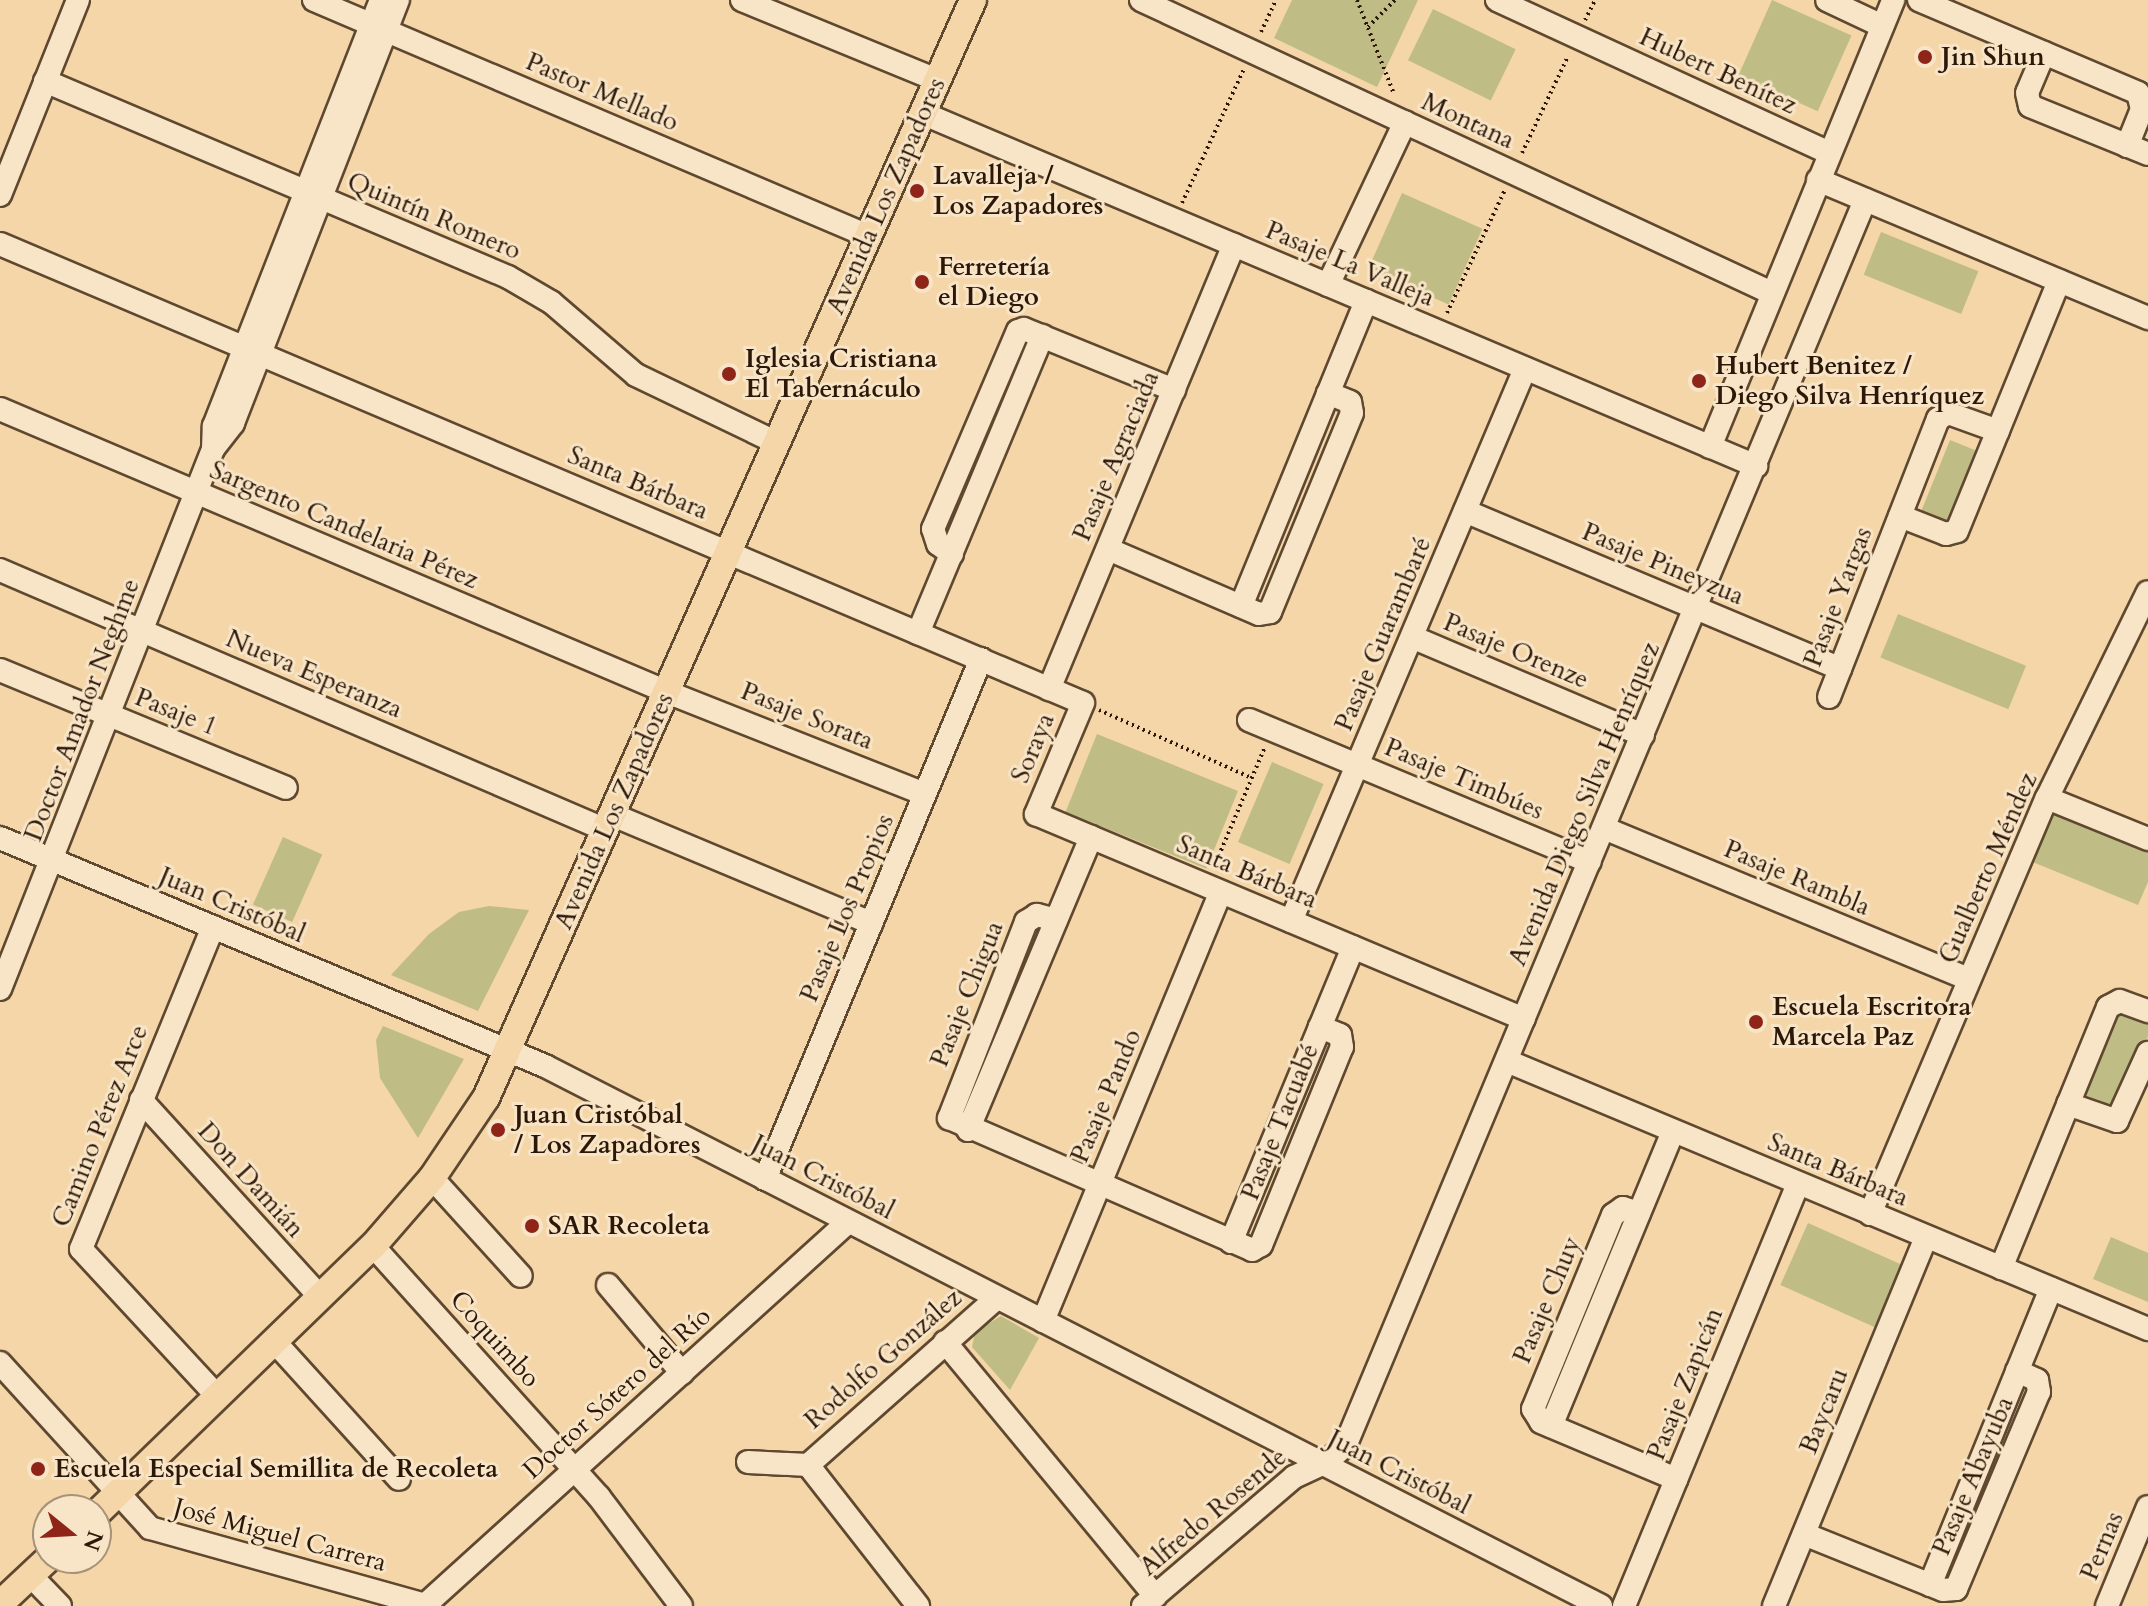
<!DOCTYPE html>
<html>
<head>
<meta charset="utf-8">
<style>
	body { margin:0 }
	#map { position:relative; width:2148px; height:1606px; overflow:hidden; background:#f4d6a8; font-family:Cardo,serif }
	div>[style] { position:absolute }
	[style*='--x'] { left:calc(var(--x)*1px); top:calc(var(--y)*1px); width:calc(var(--w)*1px); rotate:calc(var(--a)*1deg) }
	.green>* { inset:0; background:#bfbd85; transform-origin:0 0 }
	.path>* { height:4px; margin-top:-2px; transform-origin:0; background:repeating-linear-gradient(90deg,#2d1808 0 2px,transparent 0 6px) }
	.roads { filter:drop-shadow(2px 0 #5f4830) drop-shadow(-2px 0 #5f4830) drop-shadow(0 2px #5f4830) drop-shadow(0 -2px #5f4830) }
	.minor>* { height:22px; margin:-11px; padding:0 11px; transform-origin:11px; border-radius:11px; background:#f8e4c6 }
	.major>* { height:26px; margin:-13px; padding:0 13px; transform-origin:13px; border-radius:13px; background:#f4d6a8 }
	.dots>* { width:22px; height:22px; translate:-50% -50%; box-sizing:border-box; border:4px solid #f8e4c6; border-radius:50% }
	span { translate:-50% -50%; white-space:nowrap; text-align:center; line-height:1.15; -webkit-text-stroke:6px #f8e4c6; paint-order:stroke }
	.poi-label { font-size:26px; color:#2d1808; font-weight:700 }
	.left { translate:0 -50%; text-align:left }
	.street-label { font-size:26px; color:#2d1808 }
	.north { position:absolute; left:32px; top:1494px; width:80px; height:80px; box-sizing:border-box; background:#f8e4c6; border:2px solid #a7927a; border-radius:50%; rotate:108deg; font-size:22px; font-weight:700; line-height:32px; text-align:center; color:#2d1808 }
	.north::after { content:''; display:block; margin:auto; width:28px; height:36px; background:#8f2418; clip-path:polygon(50% 0,100% 100%,50% 72%,0 100%) }
</style>
</head>
<body>
<div id="map">
	<div class="green">
		<i style="clip-path:polygon(1292px 0,1418px 0,1377px 87px,1274px 38px)"></i>
		<i style="left:1772px;top:0;width:87px;height:83px;rotate:24deg"></i>
		<i style="left:1433px;top:9px;width:92px;height:57px;rotate:26deg"></i>
		<i style="left:1402px;top:193px;width:88px;height:83px;rotate:24deg"></i>
		<i style="left:1881px;top:232px;width:105px;height:46px;rotate:22deg"></i>
		<i style="left:1950px;top:440px;width:32px;height:79px;rotate:22deg"></i>
		<i style="left:1898px;top:614px;width:138px;height:47px;rotate:22deg"></i>
		<i style="left:1097px;top:734px;width:152px;height:84px;rotate:22deg"></i>
		<i style="left:1272px;top:762px;width:56px;height:87px;rotate:23deg"></i>
		<i style="clip-path:polygon(2050px 811px,2148px 850px,2148px 882px,2138px 905px,2030px 861px)"></i>
		<i style="left:283px;top:837px;width:43px;height:74px;rotate:24deg"></i>
		<i style="clip-path:polygon(489px 906px,529px 910px,478px 1011px,391px 975px,429px 934px,459px 912px)"></i>
		<i style="clip-path:polygon(2121px 1009px,2148px 1021px,2148px 1036px,2116px 1112px,2079px 1099px,2112px 1012px)"></i>
		<i style="clip-path:polygon(383px 1026px,464px 1059px,418px 1138px,380px 1078px,376px 1040px)"></i>
		<i style="left:1808px;top:1223px;width:109px;height:68px;rotate:24deg"></i>
		<i style="clip-path:polygon(2111px 1237px,2148px 1253px,2148px 1302px,2093px 1279px)"></i>
		<i style="clip-path:polygon(1001px 1316px,1039px 1338px,1010px 1390px,972px 1347px,975px 1332px)"></i>
	</div>
	<div class="path">
		<i style="--x:1357;--y:0;--w:101;--a:68.5"></i>
		<i style="--x:1585;--y:20;--w:22;--a:-63"></i>
		<i style="--x:1368;--y:27;--w:38;--a:-45"></i>
		<i style="--x:1261;--y:32;--w:35;--a:-65"></i>
		<i style="--x:1522;--y:153;--w:107;--a:-64.6"></i>
		<i style="--x:1182;--y:203;--w:148;--a:-65.2"></i>
		<i style="--x:1447;--y:313;--w:136;--a:-64.8"></i>
		<i style="--x:1099;--y:710;--w:167;--a:24"></i>
		<i style="--x:1214;--y:867;--w:130;--a:-67"></i>
	</div>
	<div class="roads">
		<div class="minor">
			<i style="--x:314;--y:0;--w:602;--a:23.07"></i>
			<i style="--x:742;--y:0;--w:211;--a:22.3"></i>
			<i style="--x:1141;--y:0;--w:696;--a:24.91"></i>
			<i style="--x:1497;--y:0;--w:366;--a:24.7"></i>
			<i style="--x:1827;--y:0;--w:61;--a:25.3"></i>
			<i style="--x:1919;--y:0;--w:238;--a:23"></i>
			<i style="--x:2138;--y:93;--w:16;--a:76"></i>
			<i style="--x:2142;--y:109;--w:40;--a:112"></i>
			<i style="--x:2044;--y:53;--w:43;--a:113"></i>
			<i style="--x:2027;--y:93;--w:13;--a:77"></i>
			<i style="--x:2030;--y:106;--w:127;--a:22.1"></i>
			<i style="--x:45;--y:81;--w:503;--a:22.94"></i>
			<i style="--x:508;--y:277;--w:50;--a:30.2"></i>
			<i style="--x:551;--y:302;--w:112;--a:40.7"></i>
			<i style="--x:636;--y:375;--w:157;--a:25.7"></i>
			<i style="--x:922;--y:113;--w:906;--a:22.94"></i>
			<i style="--x:1818;--y:180;--w:358;--a:22.7"></i>
			<i style="--x:0;--y:195;--w:210;--a:-68.2"></i>
			<i style="--x:0;--y:244;--w:1176;--a:22.97"></i>
			<i style="--x:1083;--y:703;--w:121;--a:112.9"></i>
			<i style="--x:1036;--y:814;--w:529;--a:22.79"></i>
			<i style="--x:1328;--y:285;--w:180;--a:-64.7"></i>
			<i style="--x:0;--y:409;--w:725;--a:22.99"></i>
			<i style="--x:667;--y:692;--w:277;--a:21.6"></i>
			<i style="--x:1710;--y:447;--w:483;--a:-67.7"></i>
			<i style="--x:213;--y:449;--w:33;--a:-52"></i>
			<i style="--x:233;--y:423;--w:454;--a:-68.7"></i>
			<i style="--x:1465;--y:511;--w:407;--a:22.8"></i>
			<i style="--x:1900;--y:516;--w:49;--a:21.4"></i>
			<i style="--x:1946;--y:534;--w:11;--a:-15"></i>
			<i style="--x:1957;--y:531;--w:270;--a:-67.8"></i>
			<i style="--x:1108;--y:549;--w:164;--a:23.3"></i>
			<i style="--x:1259;--y:614;--w:11;--a:-10"></i>
			<i style="--x:1270;--y:612;--w:215;--a:-67.6"></i>
			<i style="--x:1352;--y:413;--w:11;--a:-100"></i>
			<i style="--x:1350;--y:402;--w:24;--a:-158"></i>
			<i style="--x:952;--y:554;--w:17;--a:-144"></i>
			<i style="--x:938;--y:544;--w:16;--a:-108"></i>
			<i style="--x:933;--y:529;--w:215;--a:-66.8"></i>
			<i style="--x:1018;--y:331;--w:6;--a:-18"></i>
			<i style="--x:1024;--y:329;--w:162;--a:22.1"></i>
			<i style="--x:0;--y:570;--w:659;--a:23.22"></i>
			<i style="--x:1241;--y:606;--w:330;--a:-67.7"></i>
			<i style="--x:918;--y:633;--w:322;--a:-67.3"></i>
			<i style="--x:1412;--y:637;--w:251;--a:23"></i>
			<i style="--x:0;--y:670;--w:309;--a:22.4"></i>
			<i style="--x:1049;--y:689;--w:481;--a:-67.4"></i>
			<i style="--x:1829;--y:697;--w:299;--a:-68.6"></i>
			<i style="--x:1938;--y:419;--w:12;--a:-31"></i>
			<i style="--x:1948;--y:413;--w:53;--a:19.8"></i>
			<i style="--x:1249;--y:720;--w:369;--a:22.6"></i>
			<i style="--x:2047;--y:798;--w:109;--a:22.1"></i>
			<i style="--x:613;--y:815;--w:280;--a:22.7"></i>
			<i style="--x:1604;--y:828;--w:395;--a:22.5"></i>
			<i style="--x:0;--y:838;--w:591;--a:22.7"></i>
			<i style="--x:545;--y:1066;--w:1186;--a:27.08"></i>
			<i style="--x:1056;--y:920;--w:20;--a:-165"></i>
			<i style="--x:1037;--y:915;--w:13;--a:148"></i>
			<i style="--x:1026;--y:922;--w:211;--a:111.4"></i>
			<i style="--x:949;--y:1118;--w:331;--a:23.5"></i>
			<i style="--x:1252;--y:1250;--w:10;--a:-29"></i>
			<i style="--x:1261;--y:1245;--w:214;--a:-67.8"></i>
			<i style="--x:1342;--y:1047;--w:12;--a:-99"></i>
			<i style="--x:1340;--y:1035;--w:22;--a:-158"></i>
			<i style="--x:1291;--y:921;--w:600;--a:-67.03"></i>
			<i style="--x:213;--y:927;--w:348;--a:112.3"></i>
			<i style="--x:81;--y:1249;--w:202;--a:47.2"></i>
			<i style="--x:0;--y:989;--w:580;--a:-68.47"></i>
			<i style="--x:213;--y:449;--w:23;--a:-88"></i>
			<i style="--x:214;--y:426;--w:458;--a:-68.6"></i>
			<i style="--x:1507;--y:1061;--w:695;--a:22.69"></i>
			<i style="--x:141;--y:1100;--w:266;--a:47.7"></i>
			<i style="--x:2068;--y:1104;--w:52;--a:19.1"></i>
			<i style="--x:2117;--y:1121;--w:75;--a:-65.5"></i>
			<i style="--x:968;--y:1130;--w:318;--a:-67.2"></i>
			<i style="--x:432;--y:1178;--w:132;--a:47.8"></i>
			<i style="--x:765;--y:1179;--w:563;--a:-67.44"></i>
			<i style="--x:1639;--y:1213;--w:17;--a:-163"></i>
			<i style="--x:1623;--y:1208;--w:12;--a:145"></i>
			<i style="--x:1613;--y:1215;--w:210;--a:112.4"></i>
			<i style="--x:1533;--y:1409;--w:15;--a:58"></i>
			<i style="--x:1541;--y:1422;--w:147;--a:22.9"></i>
			<i style="--x:1870;--y:1214;--w:452;--a:-67"></i>
			<i style="--x:2047;--y:798;--w:229;--a:-63.9"></i>
			<i style="--x:1231;--y:1242;--w:319;--a:-67.5"></i>
			<i style="--x:373;--y:1246;--w:338;--a:48"></i>
			<i style="--x:599;--y:1497;--w:136;--a:53"></i>
			<i style="--x:2001;--y:1268;--w:282;--a:-67.7"></i>
			<i style="--x:2108;--y:1007;--w:13;--a:-27"></i>
			<i style="--x:2120;--y:1001;--w:30;--a:20"></i>
			<i style="--x:608;--y:1285;--w:115;--a:49.9"></i>
			<i style="--x:1043;--y:1321;--w:464;--a:-67.5"></i>
			<i style="--x:274;--y:1341;--w:186;--a:47.8"></i>
			<i style="--x:945;--y:1342;--w:330;--a:50.4"></i>
			<i style="--x:0;--y:1363;--w:223;--a:47.7"></i>
			<i style="--x:150;--y:1528;--w:291;--a:15.6"></i>
			<i style="--x:1551;--y:1426;--w:319;--a:-67.5"></i>
			<i style="--x:748;--y:1462;--w:60;--a:2.9"></i>
			<i style="--x:808;--y:1465;--w:252;--a:-41.5"></i>
			<i style="--x:808;--y:1465;--w:179;--a:52"></i>
			<i style="--x:1804;--y:1534;--w:150;--a:21.9"></i>
			<i style="--x:1943;--y:1590;--w:13;--a:-4"></i>
			<i style="--x:1956;--y:1589;--w:214;--a:-67.2"></i>
			<i style="--x:2039;--y:1392;--w:12;--a:-99"></i>
			<i style="--x:2037;--y:1380;--w:22;--a:-156"></i>
			<i style="--x:30;--y:1575;--w:43;--a:45.9"></i>
			<i style="--x:1930;--y:1585;--w:320;--a:-67.8"></i>
			<i style="--x:424;--y:1606;--w:572;--a:-42.17"></i>
			<i style="--x:1143;--y:1606;--w:199;--a:-40.5"></i>
			<i style="--x:1294;--y:1477;--w:38;--a:-25"></i>
			<i style="--x:1328;--y:1461;--w:25;--a:-43"></i>
			<i style="--x:1346;--y:1444;--w:1348;--a:-67.35"></i>
			<i style="--x:1624;--y:1606;--w:456;--a:-67.6"></i>
			<i style="--x:1774;--y:1606;--w:398;--a:-67.6"></i>
			<i style="--x:2107;--y:1606;--w:107;--a:-67.5"></i>
		</div>
		<div class="major">
			<i style="--x:96;--y:1514;--w:385;--a:-44.1"></i>
			<i style="--x:373;--y:1246;--w:90;--a:-49.1"></i>
			<i style="--x:432;--y:1178;--w:97;--a:-56"></i>
			<i style="--x:486;--y:1098;--w:1201;--a:-66.08"></i>
			<i style="--x:0;--y:1604;--w:67;--a:-43.2"></i>
		</div>
	</div>
	<div class="dots">
		<i style="left:1925px;top:57px;background:#8f2418"></i>
		<i style="left:917px;top:191px;background:#8f2418"></i>
		<i style="left:922px;top:282px;background:#8f2418"></i>
		<i style="left:729px;top:374px;background:#8f2418"></i>
		<i style="left:1699px;top:381px;background:#8f2418"></i>
		<i style="left:1756px;top:1022px;background:#8f2418"></i>
		<i style="left:498px;top:1130px;background:#8f2418"></i>
		<i style="left:532px;top:1226px;background:#8f2418"></i>
		<i style="left:38px;top:1469px;background:#8f2418"></i>
	</div>
	<div class="poi-label">
		<span class="left" style="left:1941px;top:57px">Jin Shun</span>
		<span class="left" style="left:933px;top:191px">Lavalleja /<br>Los Zapadores</span>
		<span class="left" style="left:938px;top:282px">Ferretería<br>el Diego</span>
		<span class="left" style="left:745px;top:374px">Iglesia Cristiana<br>El Tabernáculo</span>
		<span class="left" style="left:1715px;top:381px">Hubert Benitez /<br>Diego Silva Henríquez</span>
		<span class="left" style="left:1772px;top:1022px">Escuela Escritora<br>Marcela Paz</span>
		<span class="left" style="left:514px;top:1130px">Juan Cristóbal<br>/ Los Zapadores</span>
		<span class="left" style="left:548px;top:1226px">SAR Recoleta</span>
		<span class="left" style="left:54px;top:1469px">Escuela Especial Semillita de Recoleta</span>
	</div>
	<div class="street-label">
		<span style="left:1718px;top:71px;rotate:25deg">Hubert Benítez</span>
		<span style="left:602px;top:92px;rotate:23deg">Pastor Mellado</span>
		<span style="left:1468px;top:121px;rotate:25deg">Montana</span>
		<span style="left:886px;top:196px;rotate:-66deg">Avenida Los Zapadores</span>
		<span style="left:434px;top:216px;rotate:23deg">Quintín Romero</span>
		<span style="left:1350px;top:264px;rotate:23deg">Pasaje La Valleja</span>
		<span style="left:1116px;top:456px;rotate:-67deg">Pasaje Agraciada</span>
		<span style="left:638px;top:483px;rotate:23deg">Santa Bárbara</span>
		<span style="left:344px;top:525px;rotate:23deg">Sargento Candelaria Pérez</span>
		<span style="left:1663px;top:564px;rotate:23deg">Pasaje Pineyzua</span>
		<span style="left:1838px;top:597px;rotate:-69deg">Pasaje Yargas</span>
		<span style="left:1383px;top:634px;rotate:-67deg">Pasaje Guarambaré</span>
		<span style="left:1516px;top:651px;rotate:23deg">Pasaje Orenze</span>
		<span style="left:314px;top:674px;rotate:23deg">Nueva Esperanza</span>
		<span style="left:82px;top:710px;rotate:-69deg">Doctor Amador Neghme</span>
		<span style="left:176px;top:712px;rotate:22deg">Pasaje 1</span>
		<span style="left:807px;top:716px;rotate:22deg">Pasaje Sorata</span>
		<span style="left:1033px;top:748px;rotate:-67deg">Soraya</span>
		<span style="left:1464px;top:779px;rotate:23deg">Pasaje Timbúes</span>
		<span style="left:1584px;top:804px;rotate:-67deg">Avenida Diego Silva Henríquez</span>
		<span style="left:614px;top:811px;rotate:-66deg">Avenida Los Zapadores</span>
		<span style="left:1988px;top:868px;rotate:-66deg">Gualberto Méndez</span>
		<span style="left:1247px;top:872px;rotate:23deg">Santa Bárbara</span>
		<span style="left:1797px;top:878px;rotate:23deg">Pasaje Rambla</span>
		<span style="left:232px;top:905px;rotate:23deg">Juan Cristóbal</span>
		<span style="left:847px;top:908px;rotate:-67deg">Pasaje Los Propios</span>
		<span style="left:967px;top:994px;rotate:-68deg">Pasaje Chigua</span>
		<span style="left:1106px;top:1096px;rotate:-67deg">Pasaje Pando</span>
		<span style="left:1280px;top:1122px;rotate:-68deg">Pasaje Tacuabé</span>
		<span style="left:100px;top:1126px;rotate:-68deg">Camino Pérez Arce</span>
		<span style="left:1838px;top:1170px;rotate:23deg">Santa Bárbara</span>
		<span style="left:823px;top:1177px;rotate:27deg">Juan Cristóbal</span>
		<span style="left:251px;top:1180px;rotate:48deg">Don Damián</span>
		<span style="left:1547px;top:1300px;rotate:-67deg">Pasaje Chuy</span>
		<span style="left:495px;top:1339px;rotate:48deg">Coquimbo</span>
		<span style="left:883px;top:1359px;rotate:-41deg">Rodolfo González</span>
		<span style="left:1685px;top:1384px;rotate:-68deg">Pasaje Zapicán</span>
		<span style="left:617px;top:1393px;rotate:-42deg">Doctor Sótero del Río</span>
		<span style="left:1824px;top:1411px;rotate:-68deg">Baycaru</span>
		<span style="left:1399px;top:1472px;rotate:27deg">Juan Cristóbal</span>
		<span style="left:1973px;top:1476px;rotate:-67deg">Pasaje Abayuba</span>
		<span style="left:1213px;top:1512px;rotate:-40deg">Alfredo Rosende</span>
		<span style="left:280px;top:1535px;rotate:15deg">José Miguel Carrera</span>
		<span style="left:2102px;top:1546px;rotate:-67deg">Pernas</span>
	</div>
	<div class="north">N</div>
</div>
</body>
</html>
